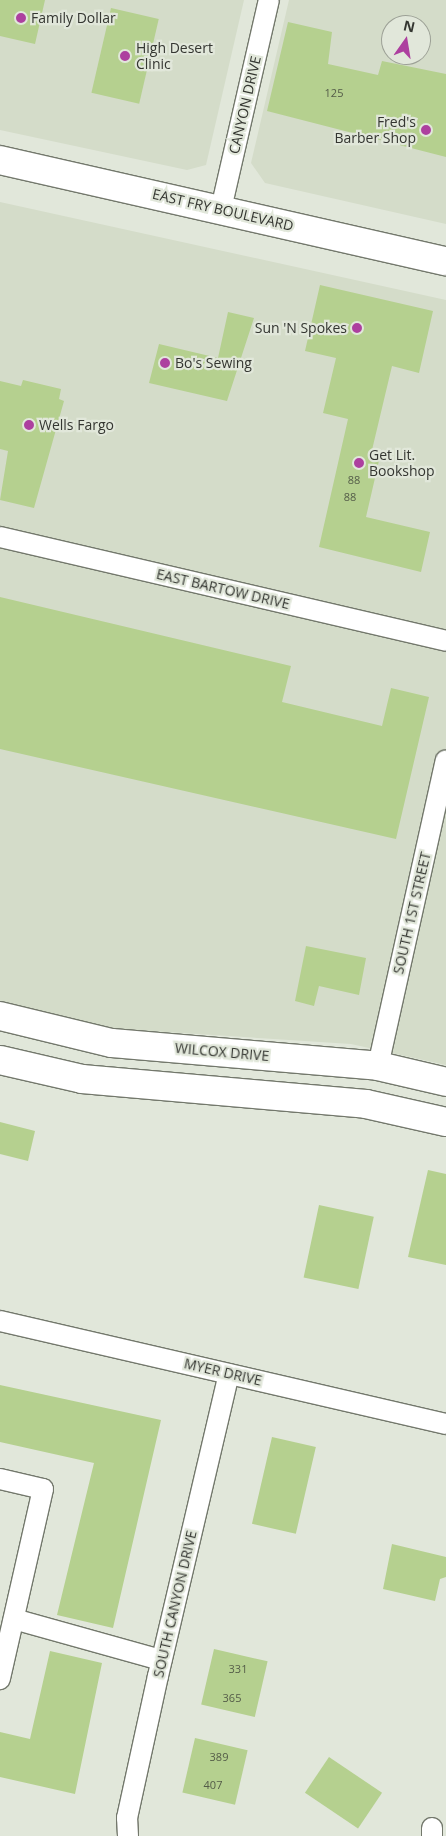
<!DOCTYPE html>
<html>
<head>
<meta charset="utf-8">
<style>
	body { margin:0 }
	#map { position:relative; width:446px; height:1836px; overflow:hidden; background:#e1e7da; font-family:"Open Sans",sans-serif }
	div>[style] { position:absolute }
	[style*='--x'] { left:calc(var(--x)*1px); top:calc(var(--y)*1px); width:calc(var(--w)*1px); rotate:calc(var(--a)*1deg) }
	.built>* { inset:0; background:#d4dcc9 }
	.building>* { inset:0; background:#b5d08f; transform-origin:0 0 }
	.roads { filter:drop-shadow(1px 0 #73786c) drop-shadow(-1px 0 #73786c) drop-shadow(0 1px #73786c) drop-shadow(0 -1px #73786c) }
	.street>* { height:20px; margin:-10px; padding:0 10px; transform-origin:10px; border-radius:10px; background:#fff }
	.secondary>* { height:28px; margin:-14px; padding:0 14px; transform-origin:14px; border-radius:14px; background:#fff }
	.dots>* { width:14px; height:14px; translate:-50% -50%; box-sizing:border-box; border:2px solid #e1e7da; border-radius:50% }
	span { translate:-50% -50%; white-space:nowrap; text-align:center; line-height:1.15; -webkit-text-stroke:4.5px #e1e7da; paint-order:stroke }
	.number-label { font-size:11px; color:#545c48 }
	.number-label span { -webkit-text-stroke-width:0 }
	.poi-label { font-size:14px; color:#343631 }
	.left { translate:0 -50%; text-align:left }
	.right { translate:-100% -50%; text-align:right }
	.street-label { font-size:14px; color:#343631 }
	.north { position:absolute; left:381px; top:15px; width:50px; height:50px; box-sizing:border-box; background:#e1e7da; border:1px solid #9ca096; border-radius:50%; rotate:13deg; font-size:14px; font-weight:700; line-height:20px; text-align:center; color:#343631 }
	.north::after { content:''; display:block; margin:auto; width:18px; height:22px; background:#ad409f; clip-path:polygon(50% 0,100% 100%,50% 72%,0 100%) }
</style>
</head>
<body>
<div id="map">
	<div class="built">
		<i style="clip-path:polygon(0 0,244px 0,206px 165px,187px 170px,0 130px)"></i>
		<i style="clip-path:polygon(evenodd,289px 0,446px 0,446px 224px,265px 183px,251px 163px,289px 0,391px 25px,421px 25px,421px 55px,391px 55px,391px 25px)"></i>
		<i style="clip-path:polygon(0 202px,446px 300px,446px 1065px,351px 1044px,103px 1028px,0 1003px)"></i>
	</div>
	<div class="building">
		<i style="clip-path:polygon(0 0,45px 0,35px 44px,0 36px)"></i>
		<i style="left:111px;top:8px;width:49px;height:87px;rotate:13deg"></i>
		<i style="clip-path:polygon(288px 22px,332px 32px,328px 64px,378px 75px,382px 61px,446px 74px,446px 157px,267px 111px)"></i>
		<i style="clip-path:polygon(320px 285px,433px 311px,419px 373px,392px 366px,372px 450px,381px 452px,366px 517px,430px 532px,421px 572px,319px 547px,348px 419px,323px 413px,336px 358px,305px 351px)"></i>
		<i style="clip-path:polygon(228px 312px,254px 318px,227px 401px,149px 383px,159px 344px,218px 358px)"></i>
		<i style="clip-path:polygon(23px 380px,61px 389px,59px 399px,64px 401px,34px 508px,0 500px,8px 451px,0 449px,0 381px,21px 386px)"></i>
		<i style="clip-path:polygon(0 597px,291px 666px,282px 702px,382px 726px,391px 688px,429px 697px,396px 839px,0 749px)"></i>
		<i style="clip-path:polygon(306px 946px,366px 958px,359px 995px,319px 986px,314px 1006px,295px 1001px)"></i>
		<i style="clip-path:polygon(0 1122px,35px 1131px,28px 1161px,0 1154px)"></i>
		<i style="clip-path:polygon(428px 1170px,446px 1174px,446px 1265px,408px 1257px)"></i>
		<i style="left:319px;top:1205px;width:56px;height:74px;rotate:12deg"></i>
		<i style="clip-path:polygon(0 1385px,161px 1420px,113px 1628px,57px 1615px,94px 1463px,0 1442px)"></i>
		<i style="left:272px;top:1437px;width:45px;height:89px;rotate:13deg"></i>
		<i style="clip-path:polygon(392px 1544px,446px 1557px,446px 1577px,440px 1579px,435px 1601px,383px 1589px)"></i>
		<i style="left:214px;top:1649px;width:55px;height:57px;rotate:13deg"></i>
		<i style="clip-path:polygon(50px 1651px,102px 1663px,75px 1794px,0 1777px,0 1732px,30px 1739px)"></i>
		<i style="left:195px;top:1738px;width:54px;height:56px;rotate:13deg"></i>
		<i style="left:329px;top:1757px;width:64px;height:43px;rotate:34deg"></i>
	</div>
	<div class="roads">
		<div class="street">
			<i style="--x:221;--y:209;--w:214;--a:-77.1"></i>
			<i style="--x:0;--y:537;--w:458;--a:13.1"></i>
			<i style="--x:378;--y:1066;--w:313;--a:-77.5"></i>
			<i style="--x:0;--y:1321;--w:458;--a:13"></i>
			<i style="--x:0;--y:1479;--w:44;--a:13.1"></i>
			<i style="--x:43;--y:1489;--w:195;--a:102.8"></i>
			<i style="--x:14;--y:1619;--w:153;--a:15.6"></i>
			<i style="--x:432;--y:1828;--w:8;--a:90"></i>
			<i style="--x:128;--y:1836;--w:18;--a:-93"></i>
			<i style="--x:127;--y:1818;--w:145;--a:-77.7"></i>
			<i style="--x:158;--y:1676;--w:310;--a:-76.8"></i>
		</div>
		<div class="secondary">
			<i style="--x:0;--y:160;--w:457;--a:12.8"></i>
			<i style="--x:0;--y:1016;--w:115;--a:13.6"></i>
			<i style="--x:112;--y:1043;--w:267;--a:4.9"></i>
			<i style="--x:378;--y:1066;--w:70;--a:13.2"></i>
			<i style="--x:0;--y:1060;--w:84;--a:13"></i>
			<i style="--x:82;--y:1079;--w:285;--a:5"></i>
			<i style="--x:366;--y:1104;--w:82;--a:12.7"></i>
		</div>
	</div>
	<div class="dots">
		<i style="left:21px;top:18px;background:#ad409f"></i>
		<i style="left:125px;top:56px;background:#ad409f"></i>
		<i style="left:426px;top:130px;background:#ad409f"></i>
		<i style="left:357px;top:328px;background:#ad409f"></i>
		<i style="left:165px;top:363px;background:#ad409f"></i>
		<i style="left:29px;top:425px;background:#ad409f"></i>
		<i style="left:359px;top:463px;background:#ad409f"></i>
	</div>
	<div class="number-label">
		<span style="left:334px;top:93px">125</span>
		<span style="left:354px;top:480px">88</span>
		<span style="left:350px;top:497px">88</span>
		<span style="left:238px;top:1669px">331</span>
		<span style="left:232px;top:1698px">365</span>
		<span style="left:219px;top:1757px">389</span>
		<span style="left:213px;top:1785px">407</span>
	</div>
	<div class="poi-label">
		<span class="left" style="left:31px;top:18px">Family Dollar</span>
		<span class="left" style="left:136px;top:56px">High Desert<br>Clinic</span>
		<span class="right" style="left:416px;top:130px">Fred's<br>Barber Shop</span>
		<span class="right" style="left:347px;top:328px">Sun 'N Spokes</span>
		<span class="left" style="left:175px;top:363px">Bo's Sewing</span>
		<span class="left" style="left:39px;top:425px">Wells Fargo</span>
		<span class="left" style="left:369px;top:463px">Get Lit.<br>Bookshop</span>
	</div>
	<div class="street-label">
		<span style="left:245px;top:105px;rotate:-77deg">CANYON DRIVE</span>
		<span style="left:223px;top:210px;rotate:13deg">EAST FRY BOULEVARD</span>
		<span style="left:223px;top:589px;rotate:13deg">EAST BARTOW DRIVE</span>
		<span style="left:412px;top:913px;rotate:-77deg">SOUTH 1ST STREET</span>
		<span style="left:222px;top:1052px;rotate:5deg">WILCOX DRIVE</span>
		<span style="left:223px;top:1372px;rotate:13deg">MYER DRIVE</span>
		<span style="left:175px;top:1604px;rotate:-77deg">SOUTH CANYON DRIVE</span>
	</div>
	<div class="north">N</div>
</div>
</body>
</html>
